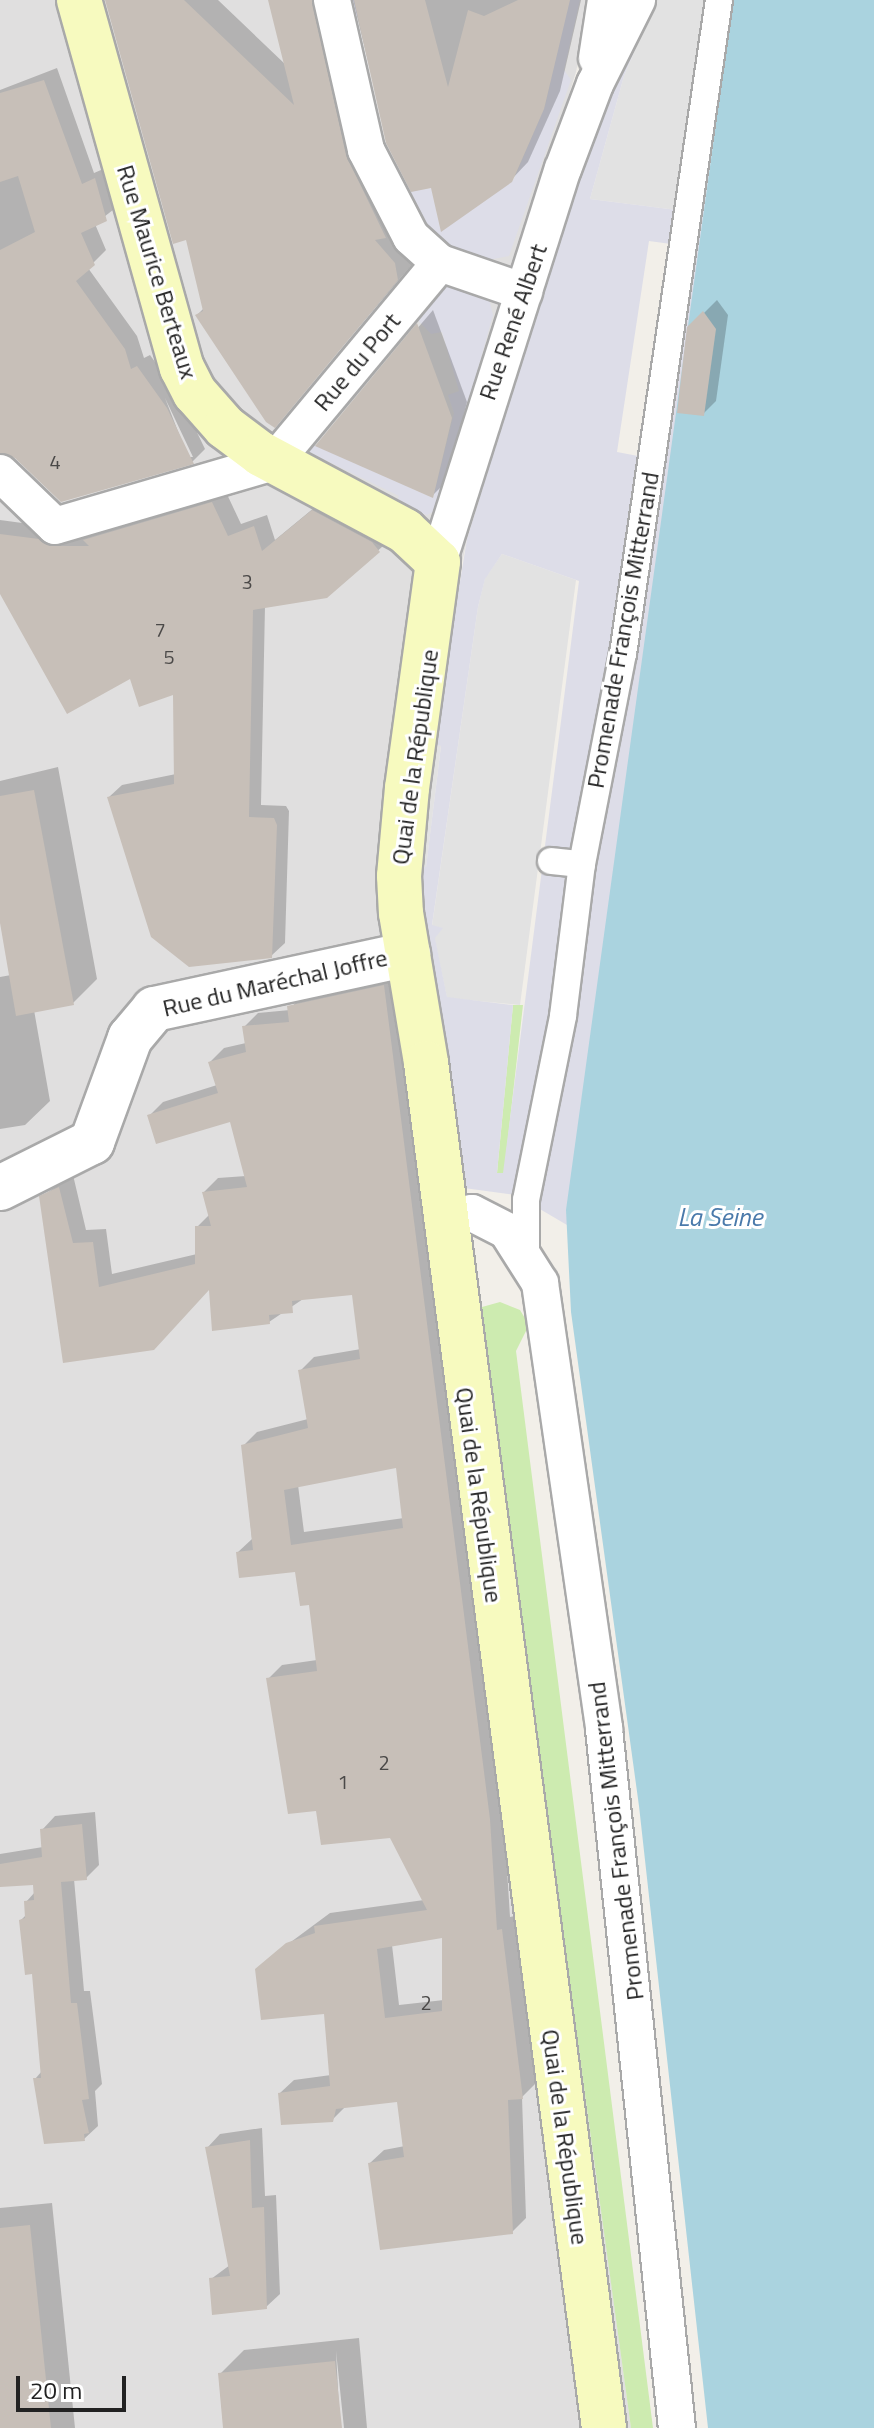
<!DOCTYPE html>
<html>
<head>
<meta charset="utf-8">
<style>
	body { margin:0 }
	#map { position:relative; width:874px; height:2428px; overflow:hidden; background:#f2efe9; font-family:"Titillium Web",sans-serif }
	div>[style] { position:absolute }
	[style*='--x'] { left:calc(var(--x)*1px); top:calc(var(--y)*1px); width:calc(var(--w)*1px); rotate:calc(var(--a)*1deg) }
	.residential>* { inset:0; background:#e0dfdf }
	.grass>* { inset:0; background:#cdebb0 }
	.parking>* { inset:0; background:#e2e2e2; transform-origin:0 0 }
	.plaza>* { inset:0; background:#dddde8 }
	.water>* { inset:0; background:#aad3df }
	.shadow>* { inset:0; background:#0003 }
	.building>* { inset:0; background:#c7bfb8 }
	.roads { filter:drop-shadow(2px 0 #a9a9a9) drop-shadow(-2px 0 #a9a9a9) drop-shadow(0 2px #a9a9a9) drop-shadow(0 -2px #a9a9a9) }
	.pedestrian>* { height:26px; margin:-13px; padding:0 13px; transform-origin:13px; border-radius:13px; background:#fff }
	.minor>* { height:36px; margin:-18px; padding:0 18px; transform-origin:18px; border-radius:18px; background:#fff }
	.tertiary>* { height:44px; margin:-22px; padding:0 22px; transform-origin:22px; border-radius:22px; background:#fff }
	.secondary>* { height:44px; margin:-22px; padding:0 22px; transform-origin:22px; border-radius:22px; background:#f7fabf }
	span { translate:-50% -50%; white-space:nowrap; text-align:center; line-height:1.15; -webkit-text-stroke:6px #fff; paint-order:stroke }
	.number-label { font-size:20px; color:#4b4948 }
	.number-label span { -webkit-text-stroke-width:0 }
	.street-label { font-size:24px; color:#222 }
	.water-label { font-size:26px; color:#4a7aab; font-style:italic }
	.scale { position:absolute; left:16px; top:2376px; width:110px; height:36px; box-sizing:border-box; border:4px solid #222; border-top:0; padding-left:10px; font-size:24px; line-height:28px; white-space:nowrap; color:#222; -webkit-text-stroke:6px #fff; paint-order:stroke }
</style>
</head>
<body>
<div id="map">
	<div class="residential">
		<i style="clip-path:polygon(0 0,591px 0,576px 72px,498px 324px,511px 388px,467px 539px,448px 630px,418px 867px,631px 2428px,0 2428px)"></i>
	</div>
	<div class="grass">
		<i style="clip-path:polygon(513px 1005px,523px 1005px,504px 1173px,497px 1173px)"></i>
		<i style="clip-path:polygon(500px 1302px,520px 1310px,529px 1325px,516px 1351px,653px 2428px,631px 2428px,478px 1318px,482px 1307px)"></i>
	</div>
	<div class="parking">
		<i style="clip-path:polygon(656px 0,704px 0,677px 210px,590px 199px,624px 76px)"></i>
		<i style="clip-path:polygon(502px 554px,576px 580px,520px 1005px,447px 998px,432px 926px,478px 607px,485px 578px)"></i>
		<i style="left:433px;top:745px;width:8px;height:123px;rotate:7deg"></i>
	</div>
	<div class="plaza">
		<i style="clip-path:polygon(340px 0,355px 0,358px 16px,350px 19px,383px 155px,388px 154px,403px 193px,431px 188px,440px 227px,513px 181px,545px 106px,569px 0,580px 0,564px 70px,571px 80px,509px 256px,488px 260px,444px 245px,418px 227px,400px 202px,383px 166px)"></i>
		<i style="clip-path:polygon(evenodd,647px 0,656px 0,624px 76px,590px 199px,677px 210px,704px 0,733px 0,567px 1225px,516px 1195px,464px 1188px,434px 1013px,418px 867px,426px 867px,441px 746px,433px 745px,467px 539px,578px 176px,647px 0,649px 241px,671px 244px,638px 456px,617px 452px,649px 241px,647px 0,502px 554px,579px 581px,503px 1173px,497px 1173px,513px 1005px,447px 997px,435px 938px,443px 928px,432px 925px,478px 607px,485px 579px,502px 554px)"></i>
		<i style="clip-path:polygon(440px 282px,489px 299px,493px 315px,439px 509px,427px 515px,395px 505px,399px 496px,300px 448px,310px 443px,433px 498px,454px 413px,448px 395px,459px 391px,442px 332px,431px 334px,410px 312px)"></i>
	</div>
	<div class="water">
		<i style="clip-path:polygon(733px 0,874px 0,874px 2428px,708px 2428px,639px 1806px,571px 1312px,566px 1210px)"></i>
	</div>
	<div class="shadow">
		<i style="clip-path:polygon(108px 0,218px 0,286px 65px,270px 0,333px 0,414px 262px,275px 425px,197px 315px,204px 308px,187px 238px)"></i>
		<i style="clip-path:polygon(353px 0,581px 0,560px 91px,528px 162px,511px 180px,432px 186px,388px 142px)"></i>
		<i style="clip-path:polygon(evenodd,57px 68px,94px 173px,108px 167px,118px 206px,95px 224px,106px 250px,88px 268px,137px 336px,144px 358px,150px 355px,179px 395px,205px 449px,192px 462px,16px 456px,0 451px,0 90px,57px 68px,165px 398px,193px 457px,188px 457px,165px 398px)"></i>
		<i style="clip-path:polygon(717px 300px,728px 315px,716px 401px,703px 414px,689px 328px)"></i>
		<i style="clip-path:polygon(433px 310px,467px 402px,447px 481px,432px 496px,318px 445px)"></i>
		<i style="clip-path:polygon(225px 490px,241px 524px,267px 515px,275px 540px,326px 498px,392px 538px,327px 596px,265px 606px,261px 805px,286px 806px,289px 811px,285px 943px,271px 956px,109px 797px,122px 785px,176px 774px,175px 692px,131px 676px,0 588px,0 520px,52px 527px)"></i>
		<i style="clip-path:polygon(58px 767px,97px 979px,73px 1003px,34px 1010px,50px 1101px,25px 1125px,0 1129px,0 977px,11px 975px,0 912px,0 781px)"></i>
		<i style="clip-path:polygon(evenodd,397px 972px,503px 1804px,510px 1917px,515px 1916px,536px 2083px,522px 2097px,526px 2218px,512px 2232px,370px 2163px,384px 2150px,405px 2146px,399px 2100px,346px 2106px,332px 2120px,280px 2093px,294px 2080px,331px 2075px,325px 2011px,272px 1956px,330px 1913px,424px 1900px,391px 1836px,318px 1808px,269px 1678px,282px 1665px,317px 1660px,311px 1602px,297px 1570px,238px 1552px,252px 1539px,243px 1446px,257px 1432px,308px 1419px,300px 1371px,314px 1357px,361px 1349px,354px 1293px,306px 1297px,269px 1322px,210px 1286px,64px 1361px,41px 1197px,73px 1175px,86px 1230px,106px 1229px,112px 1274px,197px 1254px,197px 1227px,210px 1214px,204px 1192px,218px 1178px,246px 1176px,231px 1120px,149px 1116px,163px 1102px,217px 1085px,210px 1062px,224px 1048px,246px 1043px,244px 1027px,258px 1013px,290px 1010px,303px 992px,397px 972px,397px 1466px,404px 1518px,304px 1532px,298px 1485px,397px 1466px,397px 972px,444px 1936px,444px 2000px,399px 2005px,392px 1945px,444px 1936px)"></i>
		<i style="clip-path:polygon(95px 1812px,99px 1865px,86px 1878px,74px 1879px,84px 1991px,90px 1991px,102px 2084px,95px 2091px,98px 2126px,84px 2139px,35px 2079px,42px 2071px,33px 1972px,21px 1920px,27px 1914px,26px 1902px,35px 1892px,34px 1882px,0 1885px,0 1854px,43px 1847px,42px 1830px,55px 1816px)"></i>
		<i style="clip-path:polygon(262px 2128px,265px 2196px,276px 2195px,280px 2294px,266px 2307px,211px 2279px,230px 2265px,207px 2148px,220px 2134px)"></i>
		<i style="clip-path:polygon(52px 2203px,75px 2428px,0 2428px,0 2208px)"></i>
		<i style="clip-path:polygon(359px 2338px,367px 2428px,344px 2428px,336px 2351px,340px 2428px,225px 2428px,220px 2374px,244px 2350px)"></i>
	</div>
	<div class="building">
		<i style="clip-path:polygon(105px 0,184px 0,294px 105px,268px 0,312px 0,346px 155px,386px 238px,375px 240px,395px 263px,398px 280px,275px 428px,266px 422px,195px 315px,203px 311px,186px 240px,173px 244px)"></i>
		<i style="clip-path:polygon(354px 0,425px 0,448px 87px,468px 10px,484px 16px,518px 0,570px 0,544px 109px,512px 182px,441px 232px,431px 188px,411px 192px,386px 143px)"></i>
		<i style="clip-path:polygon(44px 80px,82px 184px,95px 178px,107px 221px,81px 233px,95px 265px,76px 281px,125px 349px,131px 369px,137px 366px,167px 408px,194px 464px,61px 502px,15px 458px,0 453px,0 250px,35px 232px,18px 176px,0 182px,0 93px)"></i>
		<i style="clip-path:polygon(703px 311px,716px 329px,704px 416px,677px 413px,687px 327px)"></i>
		<i style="clip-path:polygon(417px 323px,452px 418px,433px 498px,315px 446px)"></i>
		<i style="clip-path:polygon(212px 502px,228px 536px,254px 526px,262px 551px,312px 510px,372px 542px,380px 552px,327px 598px,253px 610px,249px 817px,274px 818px,277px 825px,272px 958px,189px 967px,151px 937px,107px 797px,174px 784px,173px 695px,139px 707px,130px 679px,67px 714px,0 594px,0 534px,39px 539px,51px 546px,89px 546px,83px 540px)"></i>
		<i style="clip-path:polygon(34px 790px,74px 1005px,16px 1016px,0 923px,0 796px)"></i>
		<i style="clip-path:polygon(evenodd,384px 985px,490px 1819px,497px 1930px,502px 1929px,523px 2099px,508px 2100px,513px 2234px,380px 2250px,368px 2163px,404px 2157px,397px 2102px,336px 2109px,333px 2122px,281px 2125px,278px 2093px,330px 2086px,324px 2014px,261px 2020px,255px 1969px,286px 1943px,315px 1933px,314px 1926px,427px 1910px,390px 1838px,321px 1845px,316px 1811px,288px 1814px,266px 1678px,317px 1671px,309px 1605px,300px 1606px,295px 1572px,239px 1578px,236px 1552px,253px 1550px,241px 1445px,308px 1428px,298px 1370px,360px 1359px,352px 1295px,292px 1301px,293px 1313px,269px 1315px,270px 1324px,212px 1331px,209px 1290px,154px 1350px,63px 1363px,39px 1196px,59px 1187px,73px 1243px,93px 1242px,99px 1287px,195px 1264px,195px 1226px,211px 1226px,202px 1192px,247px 1187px,230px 1122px,156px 1144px,147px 1115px,218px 1093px,208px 1062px,246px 1052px,242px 1026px,289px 1022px,287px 1006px,384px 985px,396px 1468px,403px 1528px,291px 1545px,284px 1490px,396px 1468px,384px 985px,442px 1938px,442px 2011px,385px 2018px,377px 1949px,442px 1938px)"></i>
		<i style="clip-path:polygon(82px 1824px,87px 1880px,61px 1882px,71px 2003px,77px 2003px,89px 2099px,82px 2100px,89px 2133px,84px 2134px,85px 2141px,44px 2144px,33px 2078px,41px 2078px,32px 1974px,25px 1975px,19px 1920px,25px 1918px,24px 1901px,34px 1900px,33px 1885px,0 1887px,0 1864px,42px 1857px,40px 1829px)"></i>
		<i style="clip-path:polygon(250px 2140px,252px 2208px,264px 2207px,267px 2309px,212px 2315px,209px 2278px,230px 2276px,205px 2147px)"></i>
		<i style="clip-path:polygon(30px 2225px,51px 2428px,0 2428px,0 2228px)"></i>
		<i style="clip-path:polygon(335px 2361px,342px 2428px,223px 2428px,218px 2373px)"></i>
	</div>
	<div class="roads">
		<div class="pedestrian">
			<i style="--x:551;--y:861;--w:31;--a:6"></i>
			<i style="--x:526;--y:1259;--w:59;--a:-90"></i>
			<i style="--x:526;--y:1200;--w:188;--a:-78.6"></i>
			<i style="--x:563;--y:1016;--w:153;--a:-82.9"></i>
			<i style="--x:582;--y:864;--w:214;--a:-79"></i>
			<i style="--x:623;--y:654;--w:661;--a:-81.65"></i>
		</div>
		<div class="minor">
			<i style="--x:332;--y:0;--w:154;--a:77.2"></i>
			<i style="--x:366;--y:150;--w:98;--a:62.7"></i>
			<i style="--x:411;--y:237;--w:39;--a:42"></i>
			<i style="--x:440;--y:263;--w:89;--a:19"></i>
			<i style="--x:597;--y:58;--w:59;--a:-81.2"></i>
			<i style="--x:0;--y:473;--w:76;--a:43.9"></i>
			<i style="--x:55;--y:526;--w:228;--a:-16.3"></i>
			<i style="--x:274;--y:462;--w:259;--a:-50.2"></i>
			<i style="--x:438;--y:562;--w:412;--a:-72.4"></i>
			<i style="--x:563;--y:169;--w:91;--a:-69.4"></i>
			<i style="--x:595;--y:84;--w:94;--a:-63.4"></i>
			<i style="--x:443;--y:1218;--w:29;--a:-10"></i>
			<i style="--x:472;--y:1213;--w:39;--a:27"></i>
			<i style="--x:507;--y:1231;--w:62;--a:57.6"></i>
			<i style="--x:540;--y:1283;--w:451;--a:81.8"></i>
			<i style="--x:604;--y:1729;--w:703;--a:84.04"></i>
		</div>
		<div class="tertiary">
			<i style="--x:0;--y:1188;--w:103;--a:-26.6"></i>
			<i style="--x:92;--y:1142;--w:111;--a:-69.9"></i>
			<i style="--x:130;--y:1038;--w:38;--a:-50"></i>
			<i style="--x:154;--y:1009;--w:260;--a:-12.2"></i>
		</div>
		<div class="secondary">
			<i style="--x:79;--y:0;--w:382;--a:74.4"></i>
			<i style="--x:182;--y:368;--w:28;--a:63"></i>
			<i style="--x:195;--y:393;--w:45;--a:48.6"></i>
			<i style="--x:225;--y:427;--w:45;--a:36.9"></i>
			<i style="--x:261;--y:454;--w:163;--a:28.1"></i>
			<i style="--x:405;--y:531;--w:45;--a:43.2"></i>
			<i style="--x:438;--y:562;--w:228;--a:97.8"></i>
			<i style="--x:407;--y:788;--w:88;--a:95.2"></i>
			<i style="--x:399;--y:876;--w:37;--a:87"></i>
			<i style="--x:401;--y:913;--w:152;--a:80.5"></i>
			<i style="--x:426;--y:1063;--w:1377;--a:82.57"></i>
		</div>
	</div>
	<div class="number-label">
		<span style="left:55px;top:461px">4</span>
		<span style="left:247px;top:581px">3</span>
		<span style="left:160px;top:629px">7</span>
		<span style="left:169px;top:656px">5</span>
		<span style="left:384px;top:1762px">2</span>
		<span style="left:343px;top:1781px">1</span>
		<span style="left:426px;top:2002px">2</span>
	</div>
	<div class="street-label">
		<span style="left:157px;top:272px;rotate:73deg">Rue Maurice Berteaux</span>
		<span style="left:513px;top:322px;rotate:-71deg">Rue René Albert</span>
		<span style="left:357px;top:362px;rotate:-50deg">Rue du Port</span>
		<span style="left:623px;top:630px;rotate:-80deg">Promenade François Mitterrand</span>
		<span style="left:415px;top:757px;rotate:-82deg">Quai de la République</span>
		<span style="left:275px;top:983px;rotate:-13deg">Rue du Maréchal Joffre</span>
		<span style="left:479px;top:1495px;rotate:82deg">Quai de la République</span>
		<span style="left:616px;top:1841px;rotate:-97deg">Promenade François Mitterrand</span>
		<span style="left:565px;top:2137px;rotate:82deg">Quai de la République</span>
	</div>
	<div class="water-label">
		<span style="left:720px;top:1217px">La Seine</span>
	</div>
	<div class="scale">20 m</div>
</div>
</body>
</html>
